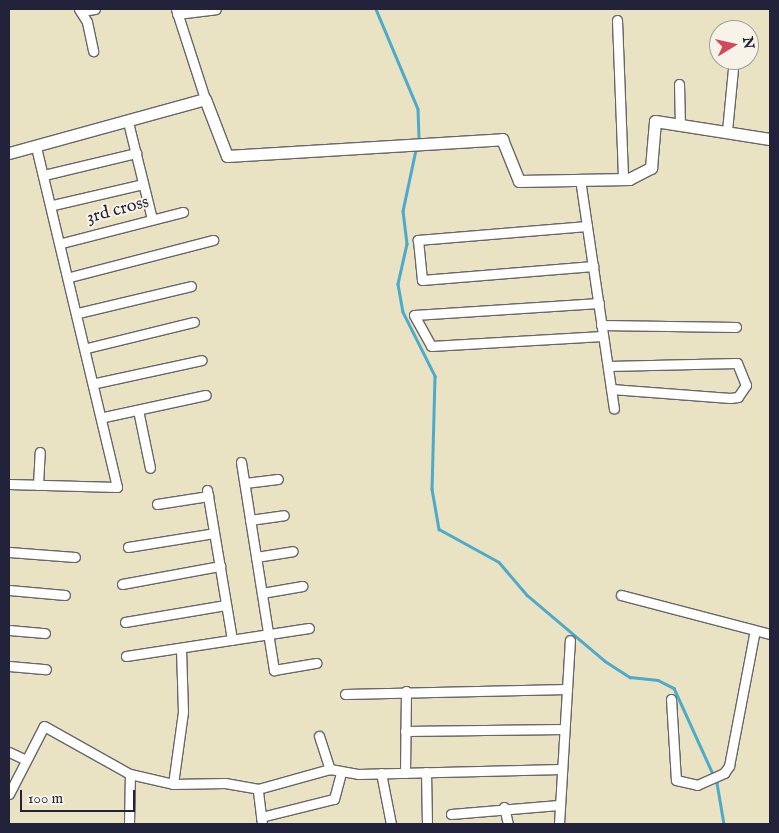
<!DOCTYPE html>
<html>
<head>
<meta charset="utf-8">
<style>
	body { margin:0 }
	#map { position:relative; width:779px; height:833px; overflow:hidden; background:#e9e3c3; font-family:"IM FELL English",serif }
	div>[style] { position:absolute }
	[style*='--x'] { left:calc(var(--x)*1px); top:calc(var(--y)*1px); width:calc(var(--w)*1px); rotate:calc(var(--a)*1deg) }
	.stream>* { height:2.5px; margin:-1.25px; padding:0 1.25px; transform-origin:1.25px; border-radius:1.25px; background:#4caacb }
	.roads { filter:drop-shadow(1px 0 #68666b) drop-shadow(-1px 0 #68666b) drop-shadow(0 1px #68666b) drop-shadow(0 -1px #68666b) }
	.minor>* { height:9px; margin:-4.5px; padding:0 4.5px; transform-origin:4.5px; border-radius:4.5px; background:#fff }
	.tertiary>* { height:11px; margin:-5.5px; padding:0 5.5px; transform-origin:5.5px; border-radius:5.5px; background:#fff }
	span { translate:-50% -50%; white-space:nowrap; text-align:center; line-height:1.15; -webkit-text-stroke:4px #f7f3e8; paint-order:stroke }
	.street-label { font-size:18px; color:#22223b }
	.frame { position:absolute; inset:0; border:10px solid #22223b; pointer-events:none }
	.north { position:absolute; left:709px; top:20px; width:50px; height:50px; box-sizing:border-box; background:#f7f3e8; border:1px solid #a29fa3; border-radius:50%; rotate:81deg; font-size:14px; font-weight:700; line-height:20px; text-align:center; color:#22223b }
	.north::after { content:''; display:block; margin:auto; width:18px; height:22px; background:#d1495b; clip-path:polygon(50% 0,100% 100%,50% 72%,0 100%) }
	.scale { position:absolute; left:20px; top:790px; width:115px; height:22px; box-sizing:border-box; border:2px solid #22223b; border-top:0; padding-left:6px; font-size:15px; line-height:18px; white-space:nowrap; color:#22223b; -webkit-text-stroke:4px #f7f3e8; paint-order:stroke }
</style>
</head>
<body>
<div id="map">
	<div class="stream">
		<i style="--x:376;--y:9;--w:108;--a:67.2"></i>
		<i style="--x:418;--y:109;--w:28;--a:88"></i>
		<i style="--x:416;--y:150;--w:62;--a:102"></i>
		<i style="--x:403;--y:211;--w:33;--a:83"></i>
		<i style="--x:407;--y:244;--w:41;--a:102.7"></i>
		<i style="--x:398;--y:284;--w:28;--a:80"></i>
		<i style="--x:403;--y:312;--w:72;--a:63.4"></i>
		<i style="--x:435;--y:376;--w:113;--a:91.5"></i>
		<i style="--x:432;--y:489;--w:41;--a:80.1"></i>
		<i style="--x:439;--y:529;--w:68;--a:28.8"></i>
		<i style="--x:499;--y:562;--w:43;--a:49.7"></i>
		<i style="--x:527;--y:595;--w:102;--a:40.2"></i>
		<i style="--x:605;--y:661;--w:30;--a:33"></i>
		<i style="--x:630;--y:677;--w:28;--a:6"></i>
		<i style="--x:658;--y:680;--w:18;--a:27"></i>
		<i style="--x:674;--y:688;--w:104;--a:65.6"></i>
		<i style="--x:717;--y:783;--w:42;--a:80.3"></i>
	</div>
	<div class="roads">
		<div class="minor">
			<i style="--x:79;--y:9;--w:15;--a:58"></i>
			<i style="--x:87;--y:22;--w:30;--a:78"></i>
			<i style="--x:176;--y:9;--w:95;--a:72.1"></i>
			<i style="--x:81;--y:11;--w:14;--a:-8"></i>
			<i style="--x:177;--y:14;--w:39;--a:-7"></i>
			<i style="--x:617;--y:20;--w:159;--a:87.8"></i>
			<i style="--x:679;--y:84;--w:40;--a:88.6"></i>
			<i style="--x:128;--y:122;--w:100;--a:76.1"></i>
			<i style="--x:727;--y:131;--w:62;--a:-84.5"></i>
			<i style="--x:44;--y:175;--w:95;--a:-13.4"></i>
			<i style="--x:580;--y:179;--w:232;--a:81.6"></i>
			<i style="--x:53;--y:205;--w:92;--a:-13.1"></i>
			<i style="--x:587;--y:226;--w:170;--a:175.3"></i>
			<i style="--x:418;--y:240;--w:40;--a:84.3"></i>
			<i style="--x:422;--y:280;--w:172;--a:-4.7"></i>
			<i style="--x:62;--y:243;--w:125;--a:-14.4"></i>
			<i style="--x:70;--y:277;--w:148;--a:-14.5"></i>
			<i style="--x:599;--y:303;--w:185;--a:176.3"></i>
			<i style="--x:414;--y:315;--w:35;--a:61"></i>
			<i style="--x:431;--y:346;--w:172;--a:-3.3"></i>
			<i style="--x:78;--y:313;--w:116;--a:-13.4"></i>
			<i style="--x:601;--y:325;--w:135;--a:0.8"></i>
			<i style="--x:87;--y:348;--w:110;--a:-13.7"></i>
			<i style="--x:608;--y:366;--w:129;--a:-1.3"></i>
			<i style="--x:737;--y:363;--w:24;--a:68"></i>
			<i style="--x:746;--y:385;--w:14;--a:124"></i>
			<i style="--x:738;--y:397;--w:8;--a:173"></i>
			<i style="--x:730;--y:398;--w:119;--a:-175.7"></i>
			<i style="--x:96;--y:383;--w:108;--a:-12.2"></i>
			<i style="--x:138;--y:410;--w:59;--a:78.3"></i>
			<i style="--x:104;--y:417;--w:104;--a:-12.2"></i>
			<i style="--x:241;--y:462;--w:211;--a:81"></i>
			<i style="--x:274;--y:670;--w:43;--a:-9.5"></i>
			<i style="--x:245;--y:483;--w:33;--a:-7"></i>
			<i style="--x:9;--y:484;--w:108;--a:1.6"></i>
			<i style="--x:117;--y:487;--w:350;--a:-103.4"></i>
			<i style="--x:38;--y:485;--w:33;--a:-87"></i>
			<i style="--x:207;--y:490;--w:152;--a:80.5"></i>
			<i style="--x:157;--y:504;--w:52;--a:-8.9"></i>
			<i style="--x:250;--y:520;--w:34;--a:-8"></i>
			<i style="--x:128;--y:547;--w:87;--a:-9.2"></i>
			<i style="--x:9;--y:552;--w:66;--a:4.3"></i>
			<i style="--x:256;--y:557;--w:37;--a:-9"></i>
			<i style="--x:122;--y:584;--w:100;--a:-10.4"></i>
			<i style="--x:9;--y:590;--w:56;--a:5.1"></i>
			<i style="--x:262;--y:593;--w:41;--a:-9.9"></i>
			<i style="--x:621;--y:595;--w:154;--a:14.7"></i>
			<i style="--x:125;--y:622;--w:102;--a:-9.6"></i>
			<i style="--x:9;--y:630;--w:36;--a:5"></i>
			<i style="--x:126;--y:656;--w:185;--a:-8.7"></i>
			<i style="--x:9;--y:666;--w:37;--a:5"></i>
			<i style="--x:345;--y:694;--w:222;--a:-1.3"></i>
			<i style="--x:671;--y:699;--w:81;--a:86.5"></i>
			<i style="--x:676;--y:780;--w:22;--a:13"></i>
			<i style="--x:697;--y:785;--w:30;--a:-24"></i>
			<i style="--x:724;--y:773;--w:9;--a:-54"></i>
			<i style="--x:729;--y:766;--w:138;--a:-79.2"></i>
			<i style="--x:405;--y:731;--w:159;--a:-0.7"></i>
			<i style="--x:319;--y:736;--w:35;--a:72"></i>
			<i style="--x:9;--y:752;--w:19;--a:25"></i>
			<i style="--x:426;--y:772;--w:52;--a:88.9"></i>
			<i style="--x:381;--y:773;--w:52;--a:78.9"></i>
			<i style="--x:405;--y:773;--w:82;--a:-89.3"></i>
			<i style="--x:173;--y:784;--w:73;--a:-82.1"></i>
			<i style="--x:183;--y:712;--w:64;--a:-91.8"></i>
			<i style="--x:9;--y:794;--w:76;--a:-62.8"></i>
			<i style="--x:44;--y:726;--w:98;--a:29.2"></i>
			<i style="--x:130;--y:774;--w:44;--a:13.1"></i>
			<i style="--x:173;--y:784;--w:52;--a:-1.1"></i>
			<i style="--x:225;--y:783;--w:34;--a:10"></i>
			<i style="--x:504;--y:807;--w:17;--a:77"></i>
			<i style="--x:451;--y:814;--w:108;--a:-4.8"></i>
			<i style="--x:261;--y:817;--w:75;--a:-13.9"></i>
			<i style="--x:334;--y:799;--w:28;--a:-75"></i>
			<i style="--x:129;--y:824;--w:50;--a:-88.9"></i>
			<i style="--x:262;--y:824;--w:35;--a:-97"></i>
			<i style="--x:258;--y:789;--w:75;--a:-15.5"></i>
			<i style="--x:330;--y:769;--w:28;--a:10"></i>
			<i style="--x:358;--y:774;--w:204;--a:-1.4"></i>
			<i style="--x:559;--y:824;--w:184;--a:-86.6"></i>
		</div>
		<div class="tertiary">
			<i style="--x:9;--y:153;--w:203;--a:-15.4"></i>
			<i style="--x:205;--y:99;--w:61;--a:68.9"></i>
			<i style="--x:227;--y:156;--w:276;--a:-3.5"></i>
			<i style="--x:502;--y:139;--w:45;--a:68"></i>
			<i style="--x:519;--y:181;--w:110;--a:-1"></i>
			<i style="--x:629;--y:179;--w:25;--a:-27"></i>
			<i style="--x:651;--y:168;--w:47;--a:-85.1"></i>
			<i style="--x:655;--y:121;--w:116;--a:8.9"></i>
		</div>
	</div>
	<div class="street-label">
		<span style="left:118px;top:211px;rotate:-15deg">3rd cross</span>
	</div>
	<div class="frame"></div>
	<div class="north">N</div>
	<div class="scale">100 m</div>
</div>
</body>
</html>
